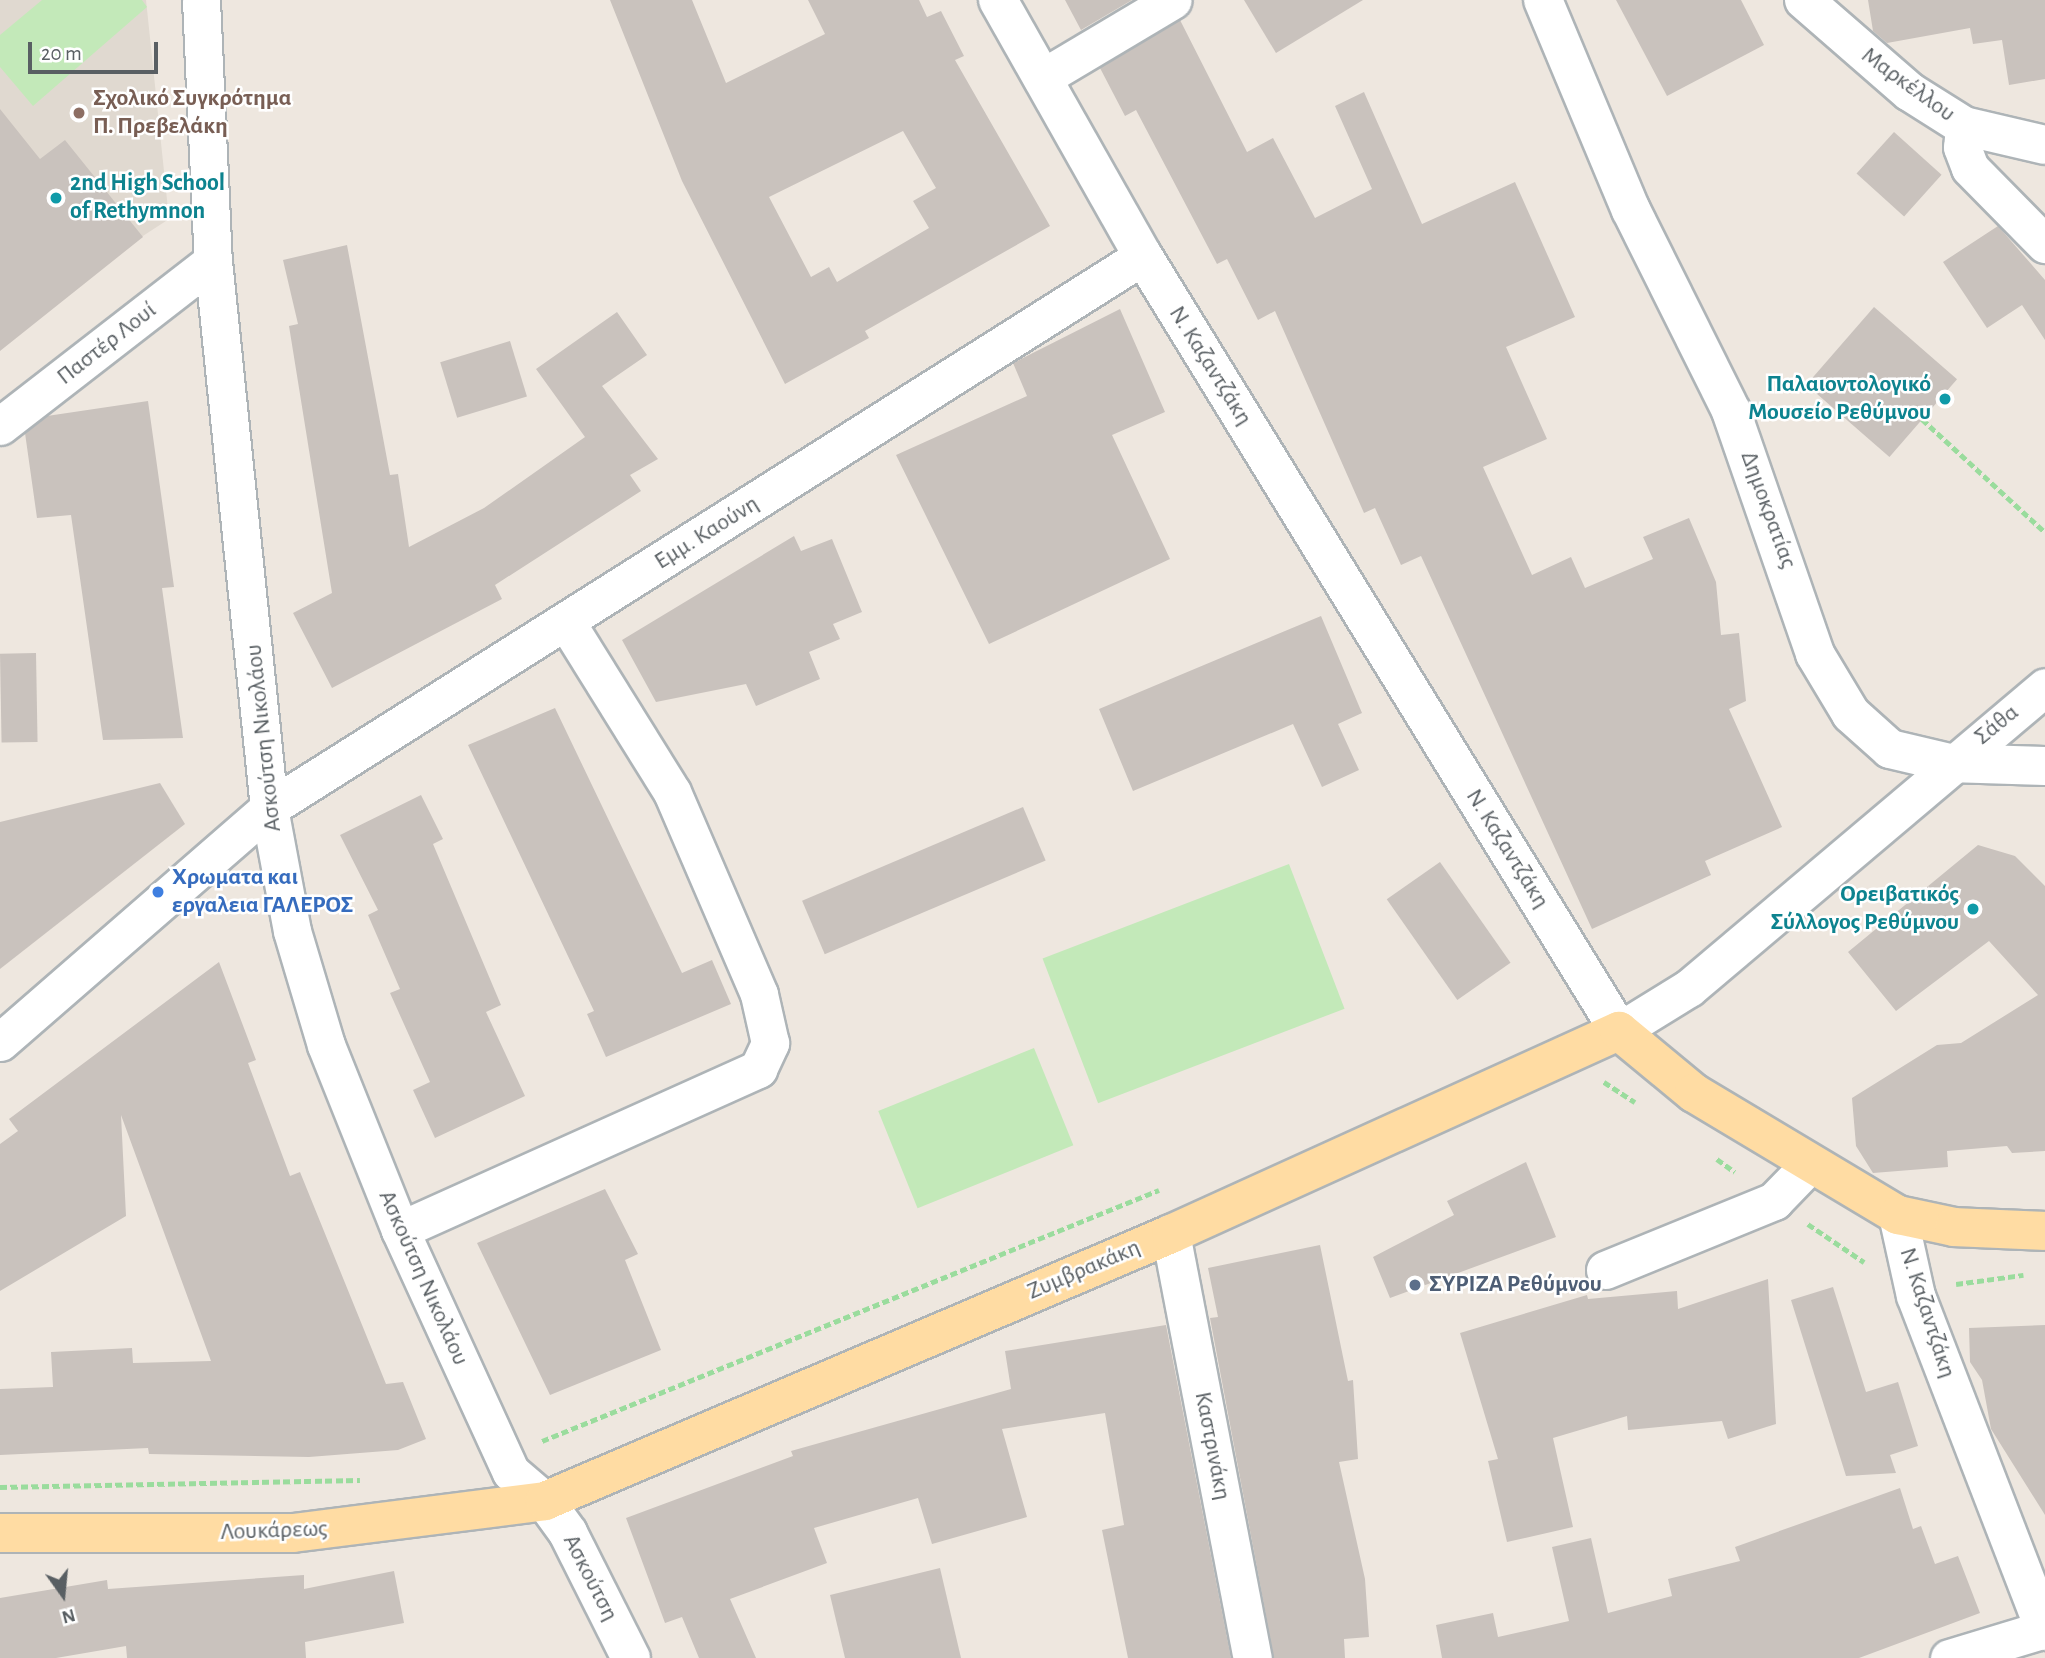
<!DOCTYPE html>
<html>
<head>
<meta charset="utf-8">
<style>
	body { margin:0 }
	#map { position:relative; width:2045px; height:1658px; overflow:hidden; background:#eee7df; font-family:"Alegreya Sans",sans-serif }
	div>[style] { position:absolute }
	[style*='--x'] { left:calc(var(--x)*1px); top:calc(var(--y)*1px); width:calc(var(--w)*1px); rotate:calc(var(--a)*1deg) }
	.education>* { inset:0; background:#e0d9d0 }
	.green>* { inset:0; background:#c3e9b9; transform-origin:0 0 }
	.building>* { inset:0; background:#c9c2bd; transform-origin:0 0 }
	.path>* { height:4.5px; margin-top:-2.25px; transform-origin:0; background:repeating-linear-gradient(90deg,#9adc9d 0 7px,transparent 0 10.5px) }
	.roads { filter:drop-shadow(2px 0 #aeb4b7) drop-shadow(-2px 0 #aeb4b7) drop-shadow(0 2px #aeb4b7) drop-shadow(0 -2px #aeb4b7) }
	.street>* { height:37px; margin:-18.5px; padding:0 18.5px; transform-origin:18.5px; border-radius:18.5px; background:#fff }
	.secondary>* { height:38px; margin:-19px; padding:0 19px; transform-origin:19px; border-radius:19px; background:#fff }
	.primary>* { height:38px; margin:-19px; padding:0 19px; transform-origin:19px; border-radius:19px; background:#ffdca3 }
	.dots>* { width:19px; height:19px; translate:-50% -50%; box-sizing:border-box; border:4px solid #fff; border-radius:50% }
	span { translate:-50% -50%; white-space:nowrap; text-align:center; line-height:1.15; -webkit-text-stroke:5px #fff; paint-order:stroke }
	.street-label { font-size:24px; color:#595f63 }
	.education-label { font-size:24px; color:#785e54; font-weight:700 }
	.left { translate:0 -50%; text-align:left }
	.culture-label { font-size:24px; color:#0d838f; font-weight:700 }
	.right { translate:-100% -50%; text-align:right }
	.shop-label { font-size:24px; color:#366cbe; font-weight:700 }
	.service-label { font-size:24px; color:#4e5e75; font-weight:700 }
	.north { position:absolute; left:28px; top:1560px; width:70px; height:70px; -webkit-text-stroke:5px #fff; paint-order:stroke; rotate:165deg; font-size:19px; font-weight:700; line-height:28px; text-align:center; color:#595f63 }
	.north::after { content:''; display:block; margin:auto; width:24px; height:32px; background:#595f63; clip-path:polygon(50% 0,100% 100%,50% 72%,0 100%) }
	.scale { position:absolute; left:28px; top:42px; width:130px; height:32px; box-sizing:border-box; border:4px solid #595f63; border-top:0; padding-left:9px; font-size:21px; line-height:24px; white-space:nowrap; color:#595f63; -webkit-text-stroke:5px #fff; paint-order:stroke }
</style>
</head>
<body>
<div id="map">
	<div class="education">
		<i style="clip-path:polygon(0 0,146px 0,169px 219px,0 329px)"></i>
	</div>
	<div class="green">
		<i style="clip-path:polygon(42px 0,142px 0,147px 7px,33px 106px,0 67px,0 35px)"></i>
		<i style="left:1289px;top:864px;width:155px;height:264px;rotate:69deg"></i>
		<i style="left:1034px;top:1048px;width:105px;height:168px;rotate:68deg"></i>
	</div>
	<div class="building">
		<i style="clip-path:polygon(evenodd,610px 0,692px 0,726px 83px,825px 34px,808px 0,919px 0,927px 17px,941px 11px,964px 56px,955px 60px,1050px 226px,865px 331px,869px 338px,785px 384px,682px 181px,610px 0,903px 131px,936px 188px,913px 201px,929px 228px,837px 282px,829px 267px,811px 277px,769px 197px,903px 131px)"></i>
		<i style="clip-path:polygon(1065px 0,1132px 0,1081px 30px)"></i>
		<i style="clip-path:polygon(1244px 0,1363px 0,1276px 53px)"></i>
		<i style="clip-path:polygon(1616px 0,1741px 0,1764px 45px,1667px 96px)"></i>
		<i style="clip-path:polygon(1868px 0,2045px 0,2045px 79px,2009px 85px,2002px 40px,1973px 44px,1970px 28px,1887px 43px,1873px 31px)"></i>
		<i style="clip-path:polygon(1180px 20px,1247px 152px,1273px 138px,1315px 218px,1372px 189px,1335px 106px,1364px 92px,1422px 224px,1515px 182px,1575px 317px,1506px 347px,1547px 439px,1483px 467px,1532px 575px,1571px 557px,1585px 588px,1653px 559px,1643px 537px,1689px 518px,1716px 582px,1721px 635px,1739px 633px,1746px 701px,1729px 709px,1782px 827px,1705px 861px,1711px 875px,1592px 929px,1421px 556px,1401px 565px,1375px 508px,1364px 513px,1275px 311px,1258px 320px,1227px 259px,1217px 264px,1136px 110px,1125px 116px,1100px 68px)"></i>
		<i style="clip-path:polygon(0 109px,40px 159px,65px 140px,143px 237px,0 351px)"></i>
		<i style="left:1894px;top:132px;width:64px;height:56px;rotate:42deg"></i>
		<i style="clip-path:polygon(1998px 226px,2045px 280px,2045px 340px,2022px 305px,1987px 328px,1943px 262px)"></i>
		<i style="clip-path:polygon(347px 245px,390px 475px,398px 474px,409px 547px,484px 508px,585px 437px,536px 369px,617px 312px,647px 355px,602px 386px,658px 459px,630px 475px,641px 491px,495px 585px,502px 599px,332px 688px,293px 613px,332px 593px,289px 326px,298px 324px,283px 260px)"></i>
		<i style="left:1874px;top:307px;width:110px;height:103px;rotate:41deg"></i>
		<i style="clip-path:polygon(1120px 309px,1165px 412px,1112px 435px,1170px 559px,989px 644px,896px 455px,1027px 396px,1013px 363px)"></i>
		<i style="left:510px;top:341px;width:58px;height:73px;rotate:73deg"></i>
		<i style="clip-path:polygon(148px 401px,174px 587px,162px 588px,183px 738px,103px 740px,71px 515px,37px 518px,25px 433px,47px 416px)"></i>
		<i style="clip-path:polygon(794px 536px,801px 551px,832px 539px,862px 612px,833px 624px,840px 639px,809px 652px,820px 679px,756px 706px,746px 684px,656px 702px,622px 640px)"></i>
		<i style="clip-path:polygon(1321px 616px,1362px 713px,1338px 724px,1359px 770px,1322px 787px,1293px 724px,1133px 791px,1099px 709px)"></i>
		<i style="left:36px;top:653px;width:89px;height:36px;rotate:89deg"></i>
		<i style="clip-path:polygon(555px 708px,682px 973px,712px 960px,731px 1004px,606px 1057px,587px 1014px,594px 1011px,468px 745px)"></i>
		<i style="clip-path:polygon(160px 783px,185px 824px,0 969px,0 822px)"></i>
		<i style="clip-path:polygon(421px 795px,443px 839px,433px 844px,501px 1005px,486px 1012px,525px 1096px,435px 1138px,413px 1090px,430px 1082px,390px 993px,400px 989px,368px 915px,378px 910px,340px 835px)"></i>
		<i style="left:1023px;top:807px;width:58px;height:240px;rotate:67deg"></i>
		<i style="clip-path:polygon(1978px 845px,2015px 856px,2045px 886px,2045px 1151px,2012px 1153px,2007px 1146px,1947px 1151px,1948px 1167px,1873px 1173px,1856px 1146px,1852px 1098px,1937px 1045px,1961px 1043px,2038px 995px,1989px 941px,1896px 1011px,1848px 952px)"></i>
		<i style="left:1440px;top:862px;width:123px;height:65px;rotate:55deg"></i>
		<i style="clip-path:polygon(219px 962px,256px 1060px,248px 1063px,290px 1176px,300px 1172px,386px 1384px,403px 1382px,426px 1439px,398px 1450px,309px 1457px,149px 1454px,148px 1448px,0 1455px,0 1389px,53px 1387px,51px 1352px,132px 1348px,133px 1363px,211px 1361px,121px 1115px,126px 1216px,0 1291px,0 1144px,18px 1131px,9px 1119px)"></i>
		<i style="clip-path:polygon(1526px 1162px,1556px 1237px,1390px 1298px,1373px 1257px,1454px 1215px,1447px 1201px)"></i>
		<i style="clip-path:polygon(605px 1189px,638px 1254px,625px 1260px,661px 1350px,550px 1395px,477px 1243px)"></i>
		<i style="clip-path:polygon(1320px 1245px,1348px 1381px,1353px 1380px,1358px 1459px,1339px 1462px,1365px 1579px,1369px 1637px,1344px 1639px,1345px 1658px,1274px 1658px,1210px 1318px,1218px 1317px,1208px 1268px)"></i>
		<i style="clip-path:polygon(1768px 1279px,1776px 1424px,1728px 1439px,1722px 1421px,1628px 1430px,1627px 1416px,1553px 1438px,1573px 1527px,1507px 1542px,1488px 1461px,1498px 1459px,1460px 1333px,1587px 1295px,1588px 1299px,1677px 1291px,1678px 1309px)"></i>
		<i style="clip-path:polygon(1833px 1287px,1866px 1392px,1898px 1382px,1918px 1446px,1890px 1455px,1896px 1473px,1846px 1476px,1791px 1300px)"></i>
		<i style="clip-path:polygon(1166px 1325px,1231px 1658px,1128px 1658px,1102px 1530px,1124px 1525px,1105px 1413px,1002px 1429px,1027px 1517px,932px 1544px,918px 1498px,814px 1528px,827px 1563px,730px 1599px,756px 1658px,699px 1658px,682px 1617px,665px 1623px,626px 1518px,793px 1456px,791px 1451px,1011px 1389px,1005px 1351px)"></i>
		<i style="clip-path:polygon(2045px 1325px,2045px 1515px,1991px 1429px,1982px 1380px,1970px 1362px,1969px 1328px)"></i>
		<i style="clip-path:polygon(1900px 1488px,1913px 1529px,1921px 1526px,1935px 1564px,1958px 1556px,1980px 1613px,1859px 1658px,1442px 1658px,1436px 1625px,1493px 1613px,1498px 1637px,1569px 1621px,1552px 1547px,1591px 1538px,1608px 1613px,1672px 1596px,1668px 1579px,1740px 1561px,1735px 1547px)"></i>
		<i style="clip-path:polygon(940px 1568px,961px 1658px,845px 1658px,830px 1595px)"></i>
		<i style="clip-path:polygon(394px 1571px,404px 1623px,305px 1642px,306px 1658px,127px 1658px,126px 1646px,56px 1658px,0 1658px,0 1598px,107px 1580px,108px 1589px,304px 1575px,304px 1589px)"></i>
	</div>
	<div class="path">
		<i style="--x:1922;--y:419;--w:167;--a:42.6"></i>
		<i style="--x:1604;--y:1082;--w:37;--a:33"></i>
		<i style="--x:1717;--y:1159;--w:22;--a:36"></i>
		<i style="--x:1808;--y:1224;--w:68;--a:34.2"></i>
		<i style="--x:1956;--y:1284;--w:68;--a:-7.7"></i>
		<i style="--x:542;--y:1441;--w:666;--a:-22.14"></i>
		<i style="--x:0;--y:1487;--w:360;--a:-1.1"></i>
	</div>
	<div class="roads">
		<div class="street">
			<i style="--x:201;--y:0;--w:261;--a:87.4"></i>
			<i style="--x:213;--y:261;--w:550;--a:84.15"></i>
			<i style="--x:269;--y:808;--w:125;--a:79.4"></i>
			<i style="--x:292;--y:931;--w:119;--a:73.4"></i>
			<i style="--x:326;--y:1045;--w:199;--a:68.2"></i>
			<i style="--x:400;--y:1230;--w:266;--a:65.4"></i>
			<i style="--x:511;--y:1472;--w:45;--a:40.5"></i>
			<i style="--x:1042;--y:78;--w:152;--a:-30.8"></i>
			<i style="--x:1964;--y:126;--w:21;--a:95"></i>
			<i style="--x:1962;--y:147;--w:22;--a:69"></i>
			<i style="--x:1970;--y:168;--w:107;--a:45.4"></i>
			<i style="--x:0;--y:426;--w:269;--a:-37.8"></i>
			<i style="--x:1619;--y:1031;--w:82;--a:-31.6"></i>
			<i style="--x:1689;--y:988;--w:466;--a:-40.2"></i>
			<i style="--x:0;--y:1042;--w:357;--a:-41"></i>
			<i style="--x:269;--y:808;--w:1034;--a:-32.28"></i>
			<i style="--x:400;--y:1230;--w:393;--a:-24.2"></i>
			<i style="--x:758;--y:1069;--w:29;--a:-65"></i>
			<i style="--x:770;--y:1043;--w:50;--a:-102.7"></i>
			<i style="--x:759;--y:994;--w:220;--a:-113.3"></i>
			<i style="--x:672;--y:792;--w:200;--a:-121.9"></i>
			<i style="--x:1605;--y:1270;--w:183;--a:-22.2"></i>
			<i style="--x:1774;--y:1201;--w:52;--a:-45.8"></i>
			<i style="--x:1949;--y:1658;--w:100;--a:-16.8"></i>
		</div>
		<div class="secondary">
			<i style="--x:998;--y:0;--w:294;--a:60.5"></i>
			<i style="--x:1143;--y:256;--w:910;--a:58.44"></i>
			<i style="--x:1543;--y:0;--w:228;--a:67.3"></i>
			<i style="--x:1631;--y:210;--w:225;--a:63.5"></i>
			<i style="--x:1731;--y:411;--w:257;--a:70.9"></i>
			<i style="--x:1815;--y:654;--w:70;--a:59"></i>
			<i style="--x:1851;--y:714;--w:52;--a:41.9"></i>
			<i style="--x:1890;--y:749;--w:61;--a:13.3"></i>
			<i style="--x:1949;--y:763;--w:96;--a:1.8"></i>
			<i style="--x:1804;--y:0;--w:140;--a:41"></i>
			<i style="--x:1910;--y:92;--w:64;--a:32.2"></i>
			<i style="--x:1964;--y:126;--w:83;--a:13.2"></i>
			<i style="--x:1898;--y:1215;--w:83;--a:77.5"></i>
			<i style="--x:1916;--y:1296;--w:359;--a:68.9"></i>
			<i style="--x:1171;--y:1234;--w:432;--a:79.1"></i>
			<i style="--x:545;--y:1501;--w:39;--a:54"></i>
			<i style="--x:568;--y:1533;--w:140;--a:63.3"></i>
		</div>
		<div class="primary">
			<i style="--x:0;--y:1533;--w:293;--a:0"></i>
			<i style="--x:293;--y:1533;--w:254;--a:-7.2"></i>
			<i style="--x:545;--y:1501;--w:681;--a:-23.1"></i>
			<i style="--x:1171;--y:1234;--w:492;--a:-24.4"></i>
			<i style="--x:1619;--y:1031;--w:97;--a:39.6"></i>
			<i style="--x:1694;--y:1093;--w:238;--a:30.9"></i>
			<i style="--x:1898;--y:1215;--w:57;--a:12.1"></i>
			<i style="--x:1954;--y:1227;--w:91;--a:2.5"></i>
		</div>
	</div>
	<div class="dots">
		<i style="left:79px;top:113px;background:#8d6e63"></i>
		<i style="left:56px;top:198px;background:#0f9aa8"></i>
		<i style="left:1945px;top:399px;background:#0f9aa8"></i>
		<i style="left:158px;top:892px;background:#3f7fe0"></i>
		<i style="left:1973px;top:909px;background:#0f9aa8"></i>
		<i style="left:1415px;top:1285px;background:#5c6f8a"></i>
	</div>
	<div class="street-label">
		<span style="left:1908px;top:85px;rotate:36deg">Μαρκέλλου</span>
		<span style="left:107px;top:344px;rotate:-38deg">Παστέρ Λουί</span>
		<span style="left:1210px;top:366px;rotate:58deg">Ν. Καζαντζάκη</span>
		<span style="left:1768px;top:510px;rotate:70deg">Δημοκρατίας</span>
		<span style="left:707px;top:533px;rotate:-32deg">Εμμ. Καούνη</span>
		<span style="left:1997px;top:725px;rotate:-39deg">Σάθα</span>
		<span style="left:264px;top:738px;rotate:-96deg">Ασκούτση Νικολάου</span>
		<span style="left:1507px;top:849px;rotate:58deg">Ν. Καζαντζάκη</span>
		<span style="left:1084px;top:1270px;rotate:-23deg">Ζυμβρακάκη</span>
		<span style="left:423px;top:1278px;rotate:66deg">Ασκούτση Νικολάου</span>
		<span style="left:1927px;top:1313px;rotate:72deg">Ν. Καζαντζάκη</span>
		<span style="left:1212px;top:1446px;rotate:79deg">Καστρινάκη</span>
		<span style="left:274px;top:1531px;rotate:-2deg">Λουκάρεως</span>
		<span style="left:590px;top:1578px;rotate:63deg">Ασκούτση</span>
	</div>
	<div class="education-label">
		<span class="left" style="left:93px;top:113px">Σχολικό Συγκρότημα<br>Π. Πρεβελάκη</span>
	</div>
	<div class="culture-label">
		<span class="left" style="left:70px;top:198px">2nd High School<br>of Rethymnon</span>
		<span class="right" style="left:1931px;top:399px">Παλαιοντολογικό<br>Μουσείο Ρεθύμνου</span>
		<span class="right" style="left:1959px;top:909px">Ορειβατικός<br>Σύλλογος Ρεθύμνου</span>
	</div>
	<div class="shop-label">
		<span class="left" style="left:172px;top:892px">Χρωματα και<br>εργαλεια ΓΑΛΕΡΟΣ</span>
	</div>
	<div class="service-label">
		<span class="left" style="left:1429px;top:1285px">ΣΥΡΙΖΑ Ρεθύμνου</span>
	</div>
	<div class="north">N</div>
	<div class="scale">20 m</div>
</div>
</body>
</html>
